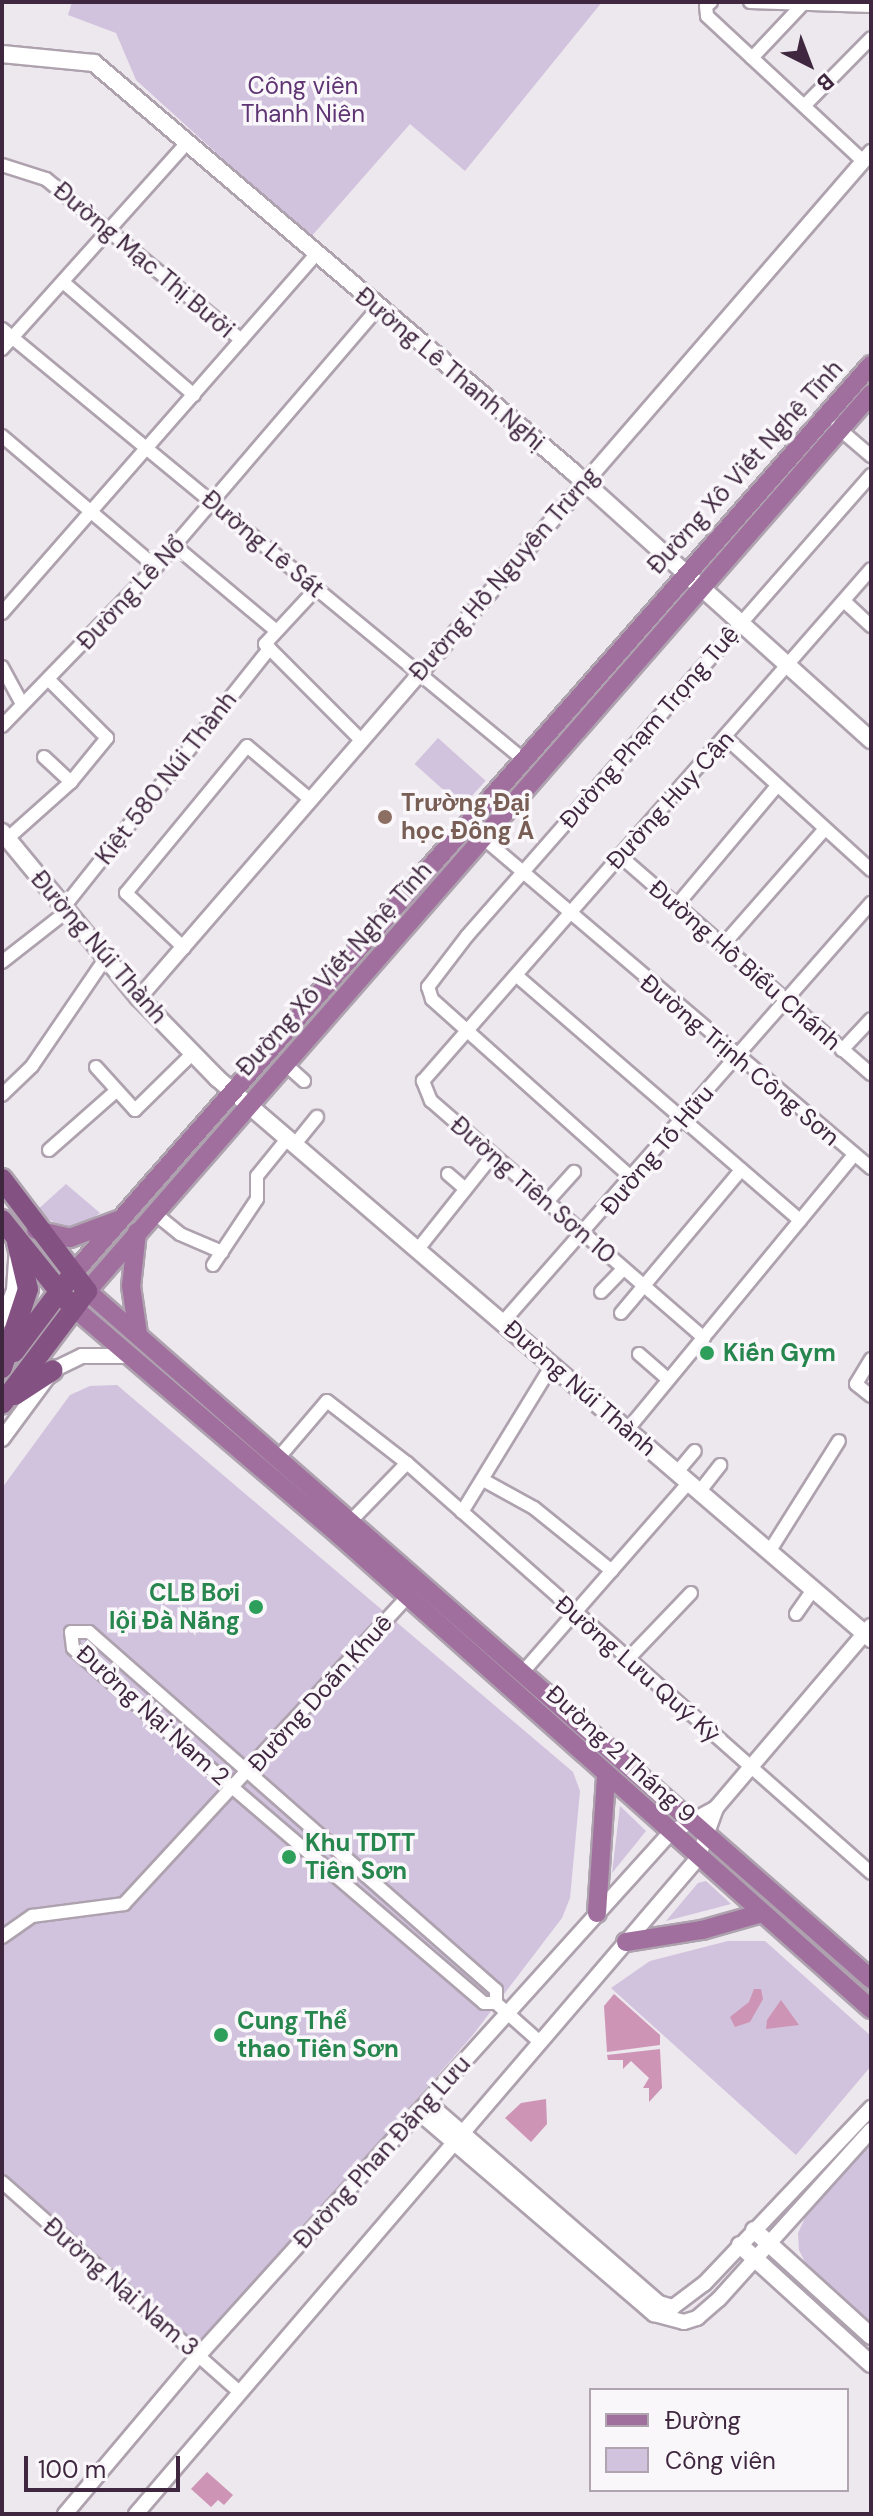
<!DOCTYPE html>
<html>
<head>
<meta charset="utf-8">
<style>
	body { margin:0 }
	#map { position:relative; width:873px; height:2516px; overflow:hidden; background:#ede7ee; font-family:"DM Sans",sans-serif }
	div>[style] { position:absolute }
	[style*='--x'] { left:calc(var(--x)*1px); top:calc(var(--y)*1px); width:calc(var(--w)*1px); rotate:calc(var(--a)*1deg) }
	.green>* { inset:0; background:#d1c2dd; transform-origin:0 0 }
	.water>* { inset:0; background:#ce94b5 }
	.roads { filter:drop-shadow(2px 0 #aea2af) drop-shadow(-2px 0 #aea2af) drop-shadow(0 2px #aea2af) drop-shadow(0 -2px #aea2af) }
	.minor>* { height:12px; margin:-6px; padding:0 6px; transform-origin:6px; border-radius:6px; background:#fff }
	.tertiary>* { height:14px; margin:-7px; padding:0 7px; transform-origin:7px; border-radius:7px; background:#fff }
	.secondary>* { height:16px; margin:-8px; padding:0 8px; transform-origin:8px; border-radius:8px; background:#fff }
	.primary>* { height:18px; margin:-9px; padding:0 9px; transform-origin:9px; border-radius:9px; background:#a06f9e }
	.trunk>* { height:20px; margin:-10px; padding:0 10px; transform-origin:10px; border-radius:10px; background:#845282 }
	.dots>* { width:22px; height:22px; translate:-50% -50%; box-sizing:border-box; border:4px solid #faf7fb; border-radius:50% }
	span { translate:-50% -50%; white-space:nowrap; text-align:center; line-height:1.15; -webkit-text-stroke:7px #faf7fb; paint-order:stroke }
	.park-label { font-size:24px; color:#5e3473 }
	.street-label { font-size:24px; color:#3f273f }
	.education-label { font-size:24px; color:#785e54; font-weight:700 }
	.left { translate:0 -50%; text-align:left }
	.leisure-label { font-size:24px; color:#27864d; font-weight:700 }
	.right { translate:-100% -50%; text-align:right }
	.frame { position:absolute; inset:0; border:4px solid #3f273f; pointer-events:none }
	.legend { position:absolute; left:589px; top:2388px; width:260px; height:104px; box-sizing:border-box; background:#faf7fb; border:2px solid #afa4b0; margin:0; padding:10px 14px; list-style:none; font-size:24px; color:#3f273f }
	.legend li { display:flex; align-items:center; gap:16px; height:40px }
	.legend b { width:40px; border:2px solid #afa4b0 }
	.north { position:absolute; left:769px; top:24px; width:80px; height:80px; -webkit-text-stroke:6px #faf7fb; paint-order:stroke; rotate:138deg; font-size:22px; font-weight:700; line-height:32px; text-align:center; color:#3f273f }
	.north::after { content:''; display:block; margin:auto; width:28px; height:36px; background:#3f273f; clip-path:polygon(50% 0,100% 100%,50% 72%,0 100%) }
	.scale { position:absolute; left:24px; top:2456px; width:156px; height:36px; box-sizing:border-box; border:4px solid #3f273f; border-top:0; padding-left:10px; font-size:24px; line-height:28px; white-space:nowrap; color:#3f273f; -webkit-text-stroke:6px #faf7fb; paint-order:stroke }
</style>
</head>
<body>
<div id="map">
	<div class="green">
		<i style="clip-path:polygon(72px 2px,602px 2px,465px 171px,410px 124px,310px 238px,136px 80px,116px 33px,68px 15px)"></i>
		<i style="left:438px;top:738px;width:64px;height:35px;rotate:42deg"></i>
		<i style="clip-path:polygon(66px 1184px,100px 1213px,72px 1232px,35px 1212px)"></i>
		<i style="clip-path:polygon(117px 1385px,573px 1772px,580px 1791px,570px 1898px,562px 1918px,472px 2036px,198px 2348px,2px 2184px,2px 1488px,70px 1395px,90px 1386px)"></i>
		<i style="clip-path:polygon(401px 1577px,671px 1815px,669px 1817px,400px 1579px)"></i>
		<i style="clip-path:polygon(620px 1806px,646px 1831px,612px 1873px)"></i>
		<i style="clip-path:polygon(716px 1854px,871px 1992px,871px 1996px,714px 1857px)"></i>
		<i style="clip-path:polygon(706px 1881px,731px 1904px,666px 1921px,698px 1883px)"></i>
		<i style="clip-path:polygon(728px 1941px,765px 1941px,871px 2036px,871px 2066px,796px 2155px,611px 1988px,650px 1961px)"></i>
		<i style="clip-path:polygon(871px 2143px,871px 2325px,809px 2270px,799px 2250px,798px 2233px,806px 2216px)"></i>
	</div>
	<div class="water">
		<i style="clip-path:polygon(754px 1989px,761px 1989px,763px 1999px,750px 2022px,735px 2027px,730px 2017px,749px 2002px)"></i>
		<i style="clip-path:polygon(614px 1994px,660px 2035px,660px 2045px,607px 2052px,604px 2006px)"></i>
		<i style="clip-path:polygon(781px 2000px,799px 2025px,766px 2029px,767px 2020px)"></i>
		<i style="clip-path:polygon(660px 2049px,662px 2088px,649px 2102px,649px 2088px,643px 2088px,649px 2078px,631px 2061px,623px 2069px,623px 2060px,608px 2060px,607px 2055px)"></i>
		<i style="clip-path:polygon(546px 2099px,547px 2124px,531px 2142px,505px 2118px,521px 2103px)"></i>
		<i style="clip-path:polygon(207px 2472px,233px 2495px,224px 2505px,218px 2500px,211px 2507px,191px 2489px)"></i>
	</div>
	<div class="roads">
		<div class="minor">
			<i style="--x:711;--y:2;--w:6;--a:141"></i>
			<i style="--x:706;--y:6;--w:10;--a:84"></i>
			<i style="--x:707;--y:16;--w:213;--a:42.9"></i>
			<i style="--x:750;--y:2;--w:121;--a:1.9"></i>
			<i style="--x:752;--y:58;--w:74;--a:-46.6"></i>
			<i style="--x:804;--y:106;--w:95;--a:-45.4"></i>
			<i style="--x:2;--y:165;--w:46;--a:17.7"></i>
			<i style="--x:46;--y:179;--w:253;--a:39.5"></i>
			<i style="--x:63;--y:282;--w:173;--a:40.8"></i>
			<i style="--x:2;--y:329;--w:677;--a:39.55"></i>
			<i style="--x:2;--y:349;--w:277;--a:-48.1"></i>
			<i style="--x:837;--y:427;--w:45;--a:40.5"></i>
			<i style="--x:2;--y:436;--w:202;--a:40.4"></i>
			<i style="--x:175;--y:546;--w:131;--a:40"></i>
			<i style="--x:316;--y:589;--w:75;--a:132.8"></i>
			<i style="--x:265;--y:644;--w:136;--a:45"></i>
			<i style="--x:844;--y:601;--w:37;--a:43"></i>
			<i style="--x:2;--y:613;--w:476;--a:-48.8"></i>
			<i style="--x:2;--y:667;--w:42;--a:61.6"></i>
			<i style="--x:2;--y:726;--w:221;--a:-45.9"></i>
			<i style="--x:156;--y:567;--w:341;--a:-49.4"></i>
			<i style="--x:726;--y:738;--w:196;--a:42.3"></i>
			<i style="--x:44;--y:757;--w:37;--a:43"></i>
			<i style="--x:469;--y:826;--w:528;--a:40.39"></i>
			<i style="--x:7;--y:839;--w:86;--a:-41.7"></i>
			<i style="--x:71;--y:782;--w:57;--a:-50.7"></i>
			<i style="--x:107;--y:738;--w:83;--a:-135"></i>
			<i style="--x:619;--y:855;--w:334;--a:41"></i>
			<i style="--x:677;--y:905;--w:154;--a:-50"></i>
			<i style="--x:63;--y:908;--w:332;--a:-51.5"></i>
			<i style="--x:723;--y:945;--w:153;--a:-48.7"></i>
			<i style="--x:184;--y:948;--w:80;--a:-136.5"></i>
			<i style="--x:126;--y:893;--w:190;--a:-50.5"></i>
			<i style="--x:247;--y:746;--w:84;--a:40.2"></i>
			<i style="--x:2;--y:962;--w:81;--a:-38"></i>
			<i style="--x:517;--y:976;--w:374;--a:40.8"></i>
			<i style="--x:842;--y:1050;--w:42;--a:-46.9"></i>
			<i style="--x:284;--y:1063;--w:27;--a:42"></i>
			<i style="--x:96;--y:1067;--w:58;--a:47.8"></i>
			<i style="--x:135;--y:1110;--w:81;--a:-44.5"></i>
			<i style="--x:2;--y:1095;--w:42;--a:-44"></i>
			<i style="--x:32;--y:1066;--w:130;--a:-55.7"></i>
			<i style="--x:295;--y:1144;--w:35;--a:-51"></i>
			<i style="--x:49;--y:1150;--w:89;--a:-41.4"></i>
			<i style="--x:448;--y:1174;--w:23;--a:41"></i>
			<i style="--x:633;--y:1179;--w:270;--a:-138.2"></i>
			<i style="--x:432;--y:999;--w:13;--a:-108"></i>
			<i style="--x:428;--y:987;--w:64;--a:-52.6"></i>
			<i style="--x:467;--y:936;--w:613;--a:-48.77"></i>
			<i style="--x:546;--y:1203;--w:42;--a:-47.9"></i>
			<i style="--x:153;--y:1212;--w:35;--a:39"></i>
			<i style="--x:180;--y:1234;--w:46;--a:23.2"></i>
			<i style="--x:418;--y:1249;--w:119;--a:-51.5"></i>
			<i style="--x:213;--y:1265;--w:79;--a:-56.3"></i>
			<i style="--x:257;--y:1199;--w:23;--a:-90"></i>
			<i style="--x:257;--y:1176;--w:48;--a:-51"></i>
			<i style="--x:601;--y:1292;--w:32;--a:-46"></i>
			<i style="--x:621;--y:1313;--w:187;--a:-50"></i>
			<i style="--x:503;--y:1322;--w:558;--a:-48.71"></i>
			<i style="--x:704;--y:1338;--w:362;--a:-139"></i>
			<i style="--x:431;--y:1101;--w:22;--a:-112"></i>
			<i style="--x:423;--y:1081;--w:680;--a:-48.81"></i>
			<i style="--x:639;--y:1354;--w:38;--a:41"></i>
			<i style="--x:871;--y:1359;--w:29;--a:121"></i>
			<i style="--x:856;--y:1384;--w:19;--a:39"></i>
			<i style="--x:628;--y:1429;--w:354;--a:-50.5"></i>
			<i style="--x:280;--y:1456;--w:72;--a:-49.5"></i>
			<i style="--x:327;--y:1401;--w:101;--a:37.8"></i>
			<i style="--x:407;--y:1463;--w:619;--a:41.46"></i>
			<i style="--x:678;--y:1471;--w:26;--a:-50"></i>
			<i style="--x:485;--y:1481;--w:56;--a:28.9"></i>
			<i style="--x:534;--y:1508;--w:100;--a:38.9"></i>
			<i style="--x:700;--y:1491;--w:33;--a:-52"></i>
			<i style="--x:462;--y:1512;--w:172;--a:-58.5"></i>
			<i style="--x:345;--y:1527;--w:89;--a:-45.9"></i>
			<i style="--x:769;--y:1552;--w:131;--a:-57.8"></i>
			<i style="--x:796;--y:1614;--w:29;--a:-55"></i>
			<i style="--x:626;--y:1661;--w:94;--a:-46.3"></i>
			<i style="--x:522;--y:1673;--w:254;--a:-48.8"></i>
			<i style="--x:2;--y:1937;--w:37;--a:-35"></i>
			<i style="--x:32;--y:1916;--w:93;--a:-7.4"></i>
			<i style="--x:124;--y:1904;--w:419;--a:-47.3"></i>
			<i style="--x:496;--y:2003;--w:12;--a:180"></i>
			<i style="--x:484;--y:2003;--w:395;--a:-139.4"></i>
			<i style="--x:184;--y:1746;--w:148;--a:-138.6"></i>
			<i style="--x:73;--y:1648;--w:16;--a:-97"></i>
			<i style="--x:71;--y:1632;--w:18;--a:0"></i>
			<i style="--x:89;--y:1632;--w:542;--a:41.34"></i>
			<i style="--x:496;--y:1990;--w:13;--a:90"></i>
			<i style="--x:496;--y:2003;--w:59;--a:41.6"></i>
			<i style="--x:2;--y:2182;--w:317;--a:41.5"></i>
		</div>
		<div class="tertiary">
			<i style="--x:139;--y:998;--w:1119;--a:-49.13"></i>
			<i style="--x:2;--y:1320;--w:32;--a:-68"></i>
			<i style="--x:14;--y:1290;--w:32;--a:-86"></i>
			<i style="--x:2;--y:1439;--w:86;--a:-53.5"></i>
			<i style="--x:53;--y:1370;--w:32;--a:-26"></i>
			<i style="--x:82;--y:1356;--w:50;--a:0"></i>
			<i style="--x:427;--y:2102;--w:307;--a:40.9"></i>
			<i style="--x:659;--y:2303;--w:15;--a:16"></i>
			<i style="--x:673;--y:2307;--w:39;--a:-37"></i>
			<i style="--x:704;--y:2284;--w:243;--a:-46.5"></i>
			<i style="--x:418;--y:2112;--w:311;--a:40.6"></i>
			<i style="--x:654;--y:2314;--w:31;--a:15"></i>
			<i style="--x:684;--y:2322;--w:14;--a:-17"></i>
			<i style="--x:697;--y:2318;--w:29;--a:-41"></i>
			<i style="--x:719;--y:2299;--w:227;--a:-48"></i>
			<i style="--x:65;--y:2514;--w:207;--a:-49.9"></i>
			<i style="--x:198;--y:2356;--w:704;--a:-47.93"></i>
			<i style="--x:670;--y:1833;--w:52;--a:-28.5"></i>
			<i style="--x:716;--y:1808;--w:239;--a:-49.6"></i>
			<i style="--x:136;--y:2514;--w:864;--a:-49.41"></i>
			<i style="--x:698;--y:1858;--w:53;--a:-70.2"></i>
		</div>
		<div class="secondary">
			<i style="--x:2;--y:54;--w:92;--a:5.6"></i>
			<i style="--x:94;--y:63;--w:628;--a:40.48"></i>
			<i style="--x:572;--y:471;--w:402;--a:42"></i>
			<i style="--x:2;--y:832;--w:215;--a:50.5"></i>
			<i style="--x:139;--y:998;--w:112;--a:45.7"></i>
			<i style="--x:217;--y:1078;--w:862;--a:40.62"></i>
			<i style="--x:754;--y:2230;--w:158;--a:42.2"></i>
			<i style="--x:740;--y:2245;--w:177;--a:42.3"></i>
		</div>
		<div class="primary">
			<i style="--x:871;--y:394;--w:1191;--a:131.15"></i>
			<i style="--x:87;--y:1291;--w:1043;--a:41.27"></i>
			<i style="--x:36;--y:1230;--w:35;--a:13"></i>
			<i style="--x:70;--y:1238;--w:51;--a:-20.6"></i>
			<i style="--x:137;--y:1232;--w:54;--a:96.3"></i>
			<i style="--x:131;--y:1286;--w:49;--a:81.7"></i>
			<i style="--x:72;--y:1275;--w:1211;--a:-48.72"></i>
			<i style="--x:73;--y:1307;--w:349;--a:40.6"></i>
			<i style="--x:338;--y:1534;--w:714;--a:41.71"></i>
			<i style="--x:597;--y:1913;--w:137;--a:-86.2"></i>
			<i style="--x:626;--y:1942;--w:77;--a:-9"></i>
			<i style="--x:702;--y:1930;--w:62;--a:-15.8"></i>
		</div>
		<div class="trunk">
			<i style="--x:2;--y:1179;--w:141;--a:52.8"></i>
			<i style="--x:87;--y:1291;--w:141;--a:127"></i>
			<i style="--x:2;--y:1220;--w:105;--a:51.2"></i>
			<i style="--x:14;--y:1352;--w:96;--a:-53"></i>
			<i style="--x:2;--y:1368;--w:83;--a:-71.8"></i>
			<i style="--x:28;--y:1289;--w:48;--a:-103.2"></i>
			<i style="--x:15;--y:1395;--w:45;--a:-33.3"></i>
		</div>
	</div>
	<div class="dots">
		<i style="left:385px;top:817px;background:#8d6e63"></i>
		<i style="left:707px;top:1353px;background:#2e9e5b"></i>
		<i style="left:256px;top:1607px;background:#2e9e5b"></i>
		<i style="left:289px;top:1857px;background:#2e9e5b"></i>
		<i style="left:221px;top:2035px;background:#2e9e5b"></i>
	</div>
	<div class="park-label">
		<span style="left:303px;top:100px">Công viên<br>Thanh Niên</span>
	</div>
	<div class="street-label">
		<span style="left:144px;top:260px;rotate:40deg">Đường Mạc Thị Bưởi</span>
		<span style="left:450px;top:369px;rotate:40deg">Đường Lê Thanh Nghị</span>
		<span style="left:745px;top:467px;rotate:-48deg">Đường Xô Viết Nghệ Tĩnh</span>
		<span style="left:263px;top:544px;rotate:40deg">Đường Lê Sát</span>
		<span style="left:504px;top:574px;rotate:-49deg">Đường Hồ Nguyên Trừng</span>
		<span style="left:131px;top:593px;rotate:-47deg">Đường Lê Nổ</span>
		<span style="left:649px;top:727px;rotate:-49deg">Đường Phạm Trọng Tuệ</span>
		<span style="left:166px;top:778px;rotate:-52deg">Kiệt 580 Núi Thành</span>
		<span style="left:670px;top:800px;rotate:-48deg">Đường Huy Cận</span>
		<span style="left:99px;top:947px;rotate:49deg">Đường Núi Thành</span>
		<span style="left:745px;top:965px;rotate:41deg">Đường Hồ Biểu Chánh</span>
		<span style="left:334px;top:969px;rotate:-48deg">Đường Xô Viết Nghệ Tĩnh</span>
		<span style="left:740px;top:1060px;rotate:40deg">Đường Trịnh Công Sơn</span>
		<span style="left:657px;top:1150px;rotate:-50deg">Đường Tố Hữu</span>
		<span style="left:533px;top:1190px;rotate:41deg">Đường Tiên Sơn 10</span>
		<span style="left:580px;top:1388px;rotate:41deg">Đường Núi Thành</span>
		<span style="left:638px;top:1669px;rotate:41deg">Đường Lưu Quý Kỳ</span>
		<span style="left:320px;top:1693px;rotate:-48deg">Đường Doãn Khuê</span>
		<span style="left:153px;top:1715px;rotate:42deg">Đường Nại Nam 2</span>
		<span style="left:621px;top:1754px;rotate:42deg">Đường 2 Tháng 9</span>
		<span style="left:382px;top:2152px;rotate:-48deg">Đường Phan Đăng Lưu</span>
		<span style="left:121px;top:2287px;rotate:41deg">Đường Nại Nam 3</span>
	</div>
	<div class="education-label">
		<span class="left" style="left:401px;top:817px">Trường Đại<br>học Đông Á</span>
	</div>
	<div class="leisure-label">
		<span class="left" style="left:723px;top:1353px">Kiến Gym</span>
		<span class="right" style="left:240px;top:1607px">CLB Bơi<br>lội Đà Nẵng</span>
		<span class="left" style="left:305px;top:1857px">Khu TDTT<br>Tiên Sơn</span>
		<span class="left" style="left:237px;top:2035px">Cung Thể<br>thao Tiên Sơn</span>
	</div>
	<div class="frame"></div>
	<ul class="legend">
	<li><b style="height:10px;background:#a06f9e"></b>Đường</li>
	<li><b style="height:22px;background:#d1c2dd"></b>Công viên</li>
	</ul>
	<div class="north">B</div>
	<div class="scale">100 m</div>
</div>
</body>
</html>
